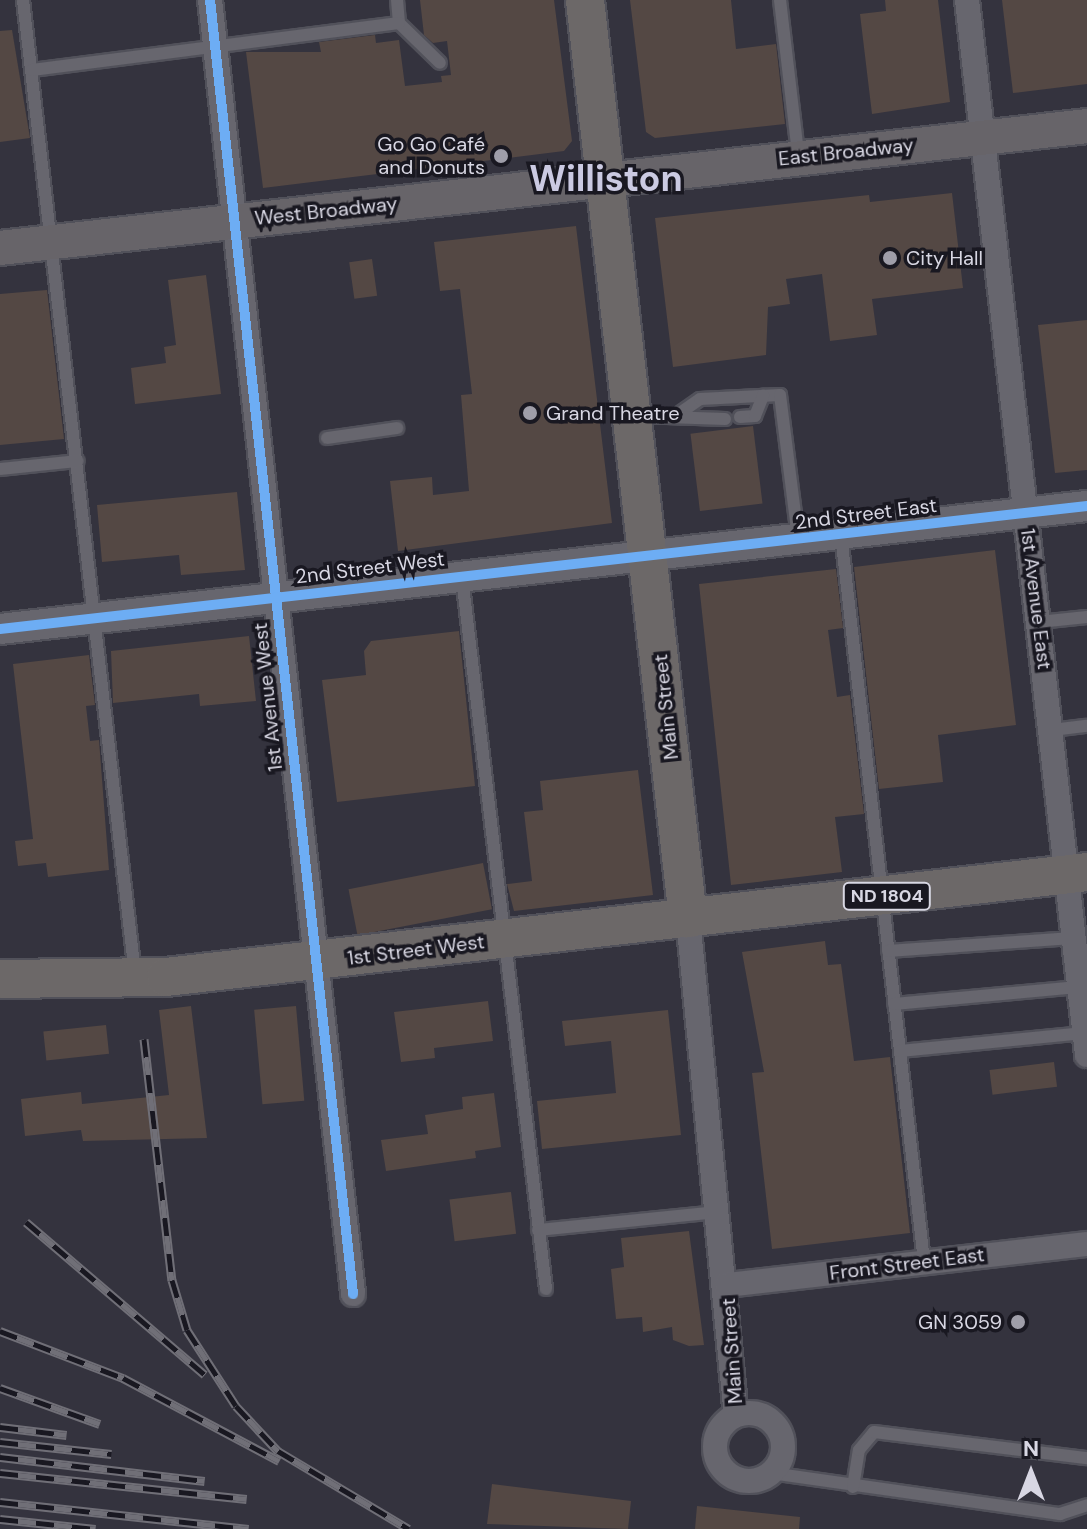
<!DOCTYPE html>
<html>
<head>
<meta charset="utf-8">
<style>
	body { margin:0 }
	#map { position:relative; width:1087px; height:1529px; overflow:hidden; background:#34333e; font-family:"DM Sans",sans-serif }
	div>[style] { position:absolute }
	[style*='--x'] { left:calc(var(--x)*1px); top:calc(var(--y)*1px); width:calc(var(--w)*1px); rotate:calc(var(--a)*1deg) }
	.building>* { inset:0; background:#544844; transform-origin:0 0 }
	.roads { filter:drop-shadow(2px 0 #51515a) drop-shadow(-2px 0 #51515a) drop-shadow(0 2px #51515a) drop-shadow(0 -2px #51515a) }
	.service>* { height:12px; margin:-6px; padding:0 6px; transform-origin:6px; border-radius:6px; background:#67666e }
	.minor>* { height:24px; margin:-12px; padding:0 12px; transform-origin:12px; border-radius:12px; background:#67666e }
	.minor>.ring { margin:-12px; padding:0; box-sizing:content-box; background:none; border:24px solid #67666e; border-radius:50% }
	.tertiary>* { height:30px; margin:-15px; padding:0 15px; transform-origin:15px; border-radius:15px; background:#67666e }
	.secondary>* { height:34px; margin:-17px; padding:0 17px; transform-origin:17px; border-radius:17px; background:#676469 }
	.primary>* { height:38px; margin:-19px; padding:0 19px; transform-origin:19px; border-radius:19px; background:#6c6868 }
	.rail>* { height:9px; margin-top:-4.5px; transform-origin:0; background:repeating-linear-gradient(90deg,#191821 0 18px,#706f77 0 36px); box-sizing:border-box; border-block:2px solid #706f77 }
	.cycleway>* { height:10px; margin:-5px; padding:0 5px; transform-origin:5px; border-radius:5px; background:#6dadf4 }
	.dots>* { width:22px; height:22px; translate:-50% -50%; box-sizing:border-box; border:4px solid #191821; border-radius:50% }
	span { translate:-50% -50%; white-space:nowrap; text-align:center; line-height:1.15; -webkit-text-stroke:7px #191821; paint-order:stroke }
	.shield-label span { padding:2px 6px; background:#191821; border:2px solid; border-radius:6px; -webkit-text-stroke-width:0 }
	.shield-label { font-size:18px; color:#d8d7e3; font-weight:700 }
	.poi-label { font-size:20px; color:#d8d7e3 }
	.right { translate:-100% -50%; text-align:right }
	.left { translate:0 -50%; text-align:left }
	.street-label { font-size:20px; color:#d8d7e3 }
	.town-label { font-size:36px; color:#cbcae2; font-weight:700 }
	.north { position:absolute; left:991px; top:1433px; width:80px; height:80px; -webkit-text-stroke:6px #191821; paint-order:stroke; rotate:0deg; font-size:22px; font-weight:700; line-height:32px; text-align:center; color:#d8d7e3 }
	.north::after { content:''; display:block; margin:auto; width:28px; height:36px; background:#d8d7e3; clip-path:polygon(50% 0,100% 100%,50% 72%,0 100%) }
</style>
</head>
<body>
<div id="map">
	<div class="building">
		<i style="clip-path:polygon(420px 0,554px 0,572px 141px,564px 151px,263px 188px,246px 52px,321px 52px,319px 42px,375px 35px,376px 43px,399px 40px,405px 86px,442px 82px,441px 76px,451px 75px,447px 41px,433px 43px,424px 35px)"></i>
		<i style="clip-path:polygon(630px 0,731px 0,736px 49px,776px 44px,785px 124px,655px 138px,646px 132px)"></i>
		<i style="clip-path:polygon(885px 0,938px 0,950px 102px,872px 114px,860px 14px,886px 11px)"></i>
		<i style="clip-path:polygon(1002px 0,1087px 0,1087px 84px,1013px 93px)"></i>
		<i style="clip-path:polygon(12px 30px,30px 138px,0 142px,0 31px)"></i>
		<i style="clip-path:polygon(952px 193px,963px 288px,872px 299px,877px 335px,830px 341px,822px 274px,786px 279px,790px 304px,768px 307px,766px 355px,673px 367px,655px 218px,869px 195px,870px 202px)"></i>
		<i style="clip-path:polygon(576px 226px,612px 523px,398px 551px,390px 481px,432px 477px,433px 495px,469px 491px,461px 395px,472px 394px,460px 289px,440px 291px,434px 242px)"></i>
		<i style="left:372px;top:259px;width:37px;height:23px;rotate:82deg"></i>
		<i style="clip-path:polygon(206px 275px,221px 394px,135px 404px,131px 368px,166px 363px,164px 347px,176px 345px,168px 280px)"></i>
		<i style="clip-path:polygon(47px 290px,64px 439px,0 445px,0 294px)"></i>
		<i style="clip-path:polygon(1087px 320px,1087px 470px,1055px 473px,1038px 325px)"></i>
		<i style="left:753px;top:426px;width:78px;height:63px;rotate:83deg"></i>
		<i style="clip-path:polygon(237px 492px,245px 570px,181px 575px,179px 555px,102px 562px,97px 505px)"></i>
		<i style="clip-path:polygon(995px 550px,1016px 725px,938px 735px,943px 782px,879px 789px,854px 567px)"></i>
		<i style="clip-path:polygon(836px 569px,843px 628px,828px 630px,837px 697px,850px 695px,864px 814px,835px 817px,842px 872px,731px 885px,699px 584px)"></i>
		<i style="clip-path:polygon(459px 631px,475px 786px,337px 802px,322px 680px,366px 675px,364px 651px,371px 641px)"></i>
		<i style="clip-path:polygon(249px 636px,256px 701px,200px 706px,199px 694px,113px 703px,111px 651px)"></i>
		<i style="clip-path:polygon(89px 655px,95px 705px,86px 706px,90px 741px,99px 740px,109px 870px,48px 877px,46px 863px,18px 866px,15px 841px,33px 839px,13px 664px)"></i>
		<i style="clip-path:polygon(638px 770px,653px 895px,514px 911px,507px 884px,532px 881px,524px 812px,543px 810px,540px 781px)"></i>
		<i style="left:483px;top:863px;width:47px;height:137px;rotate:79deg"></i>
		<i style="clip-path:polygon(825px 941px,828px 965px,841px 964px,854px 1061px,890px 1057px,910px 1233px,772px 1249px,752px 1073px,764px 1072px,742px 952px)"></i>
		<i style="clip-path:polygon(488px 1001px,493px 1041px,434px 1048px,435px 1058px,401px 1062px,394px 1012px)"></i>
		<i style="clip-path:polygon(191px 1006px,207px 1138px,83px 1141px,81px 1130px,25px 1136px,21px 1099px,81px 1092px,82px 1104px,169px 1095px,159px 1010px)"></i>
		<i style="left:296px;top:1006px;width:95px;height:42px;rotate:85deg"></i>
		<i style="clip-path:polygon(668px 1010px,681px 1135px,542px 1149px,537px 1101px,616px 1093px,611px 1041px,565px 1046px,562px 1021px)"></i>
		<i style="left:106px;top:1025px;width:29px;height:63px;rotate:84deg"></i>
		<i style="left:1054px;top:1062px;width:25px;height:65px;rotate:83deg"></i>
		<i style="clip-path:polygon(494px 1093px,501px 1147px,475px 1151px,476px 1158px,386px 1171px,381px 1140px,428px 1134px,425px 1115px,463px 1109px,462px 1097px)"></i>
		<i style="left:511px;top:1192px;width:42px;height:62px;rotate:83deg"></i>
		<i style="clip-path:polygon(689px 1231px,704px 1345px,689px 1346px,673px 1340px,672px 1327px,643px 1332px,642px 1317px,616px 1319px,611px 1269px,624px 1267px,621px 1238px)"></i>
		<i style="clip-path:polygon(492px 1484px,631px 1501px,628px 1529px,487px 1524px)"></i>
		<i style="clip-path:polygon(697px 1506px,800px 1517px,799px 1529px,695px 1529px)"></i>
	</div>
	<div class="roads">
		<div class="service">
			<i style="--x:23;--y:0;--w:980;--a:83.44"></i>
			<i style="--x:397;--y:0;--w:23;--a:85"></i>
			<i style="--x:399;--y:23;--w:57;--a:44.3"></i>
			<i style="--x:780;--y:0;--w:155;--a:83.3"></i>
			<i style="--x:32;--y:70;--w:370;--a:-7.3"></i>
			<i style="--x:680;--y:413;--w:24;--a:-35"></i>
			<i style="--x:700;--y:399;--w:80;--a:-2.9"></i>
			<i style="--x:780;--y:395;--w:143;--a:82.8"></i>
			<i style="--x:637;--y:416;--w:88;--a:2"></i>
			<i style="--x:740;--y:417;--w:15;--a:-4"></i>
			<i style="--x:755;--y:416;--w:22;--a:-68"></i>
			<i style="--x:327;--y:438;--w:71;--a:-8.1"></i>
			<i style="--x:0;--y:469;--w:78;--a:-5.9"></i>
			<i style="--x:841;--y:535;--w:731;--a:83.48"></i>
			<i style="--x:462;--y:577;--w:717;--a:83.27"></i>
			<i style="--x:1039;--y:622;--w:48;--a:-5.9"></i>
			<i style="--x:1052;--y:730;--w:35;--a:-7"></i>
			<i style="--x:888;--y:951;--w:185;--a:-4"></i>
			<i style="--x:894;--y:1004;--w:185;--a:-5.3"></i>
			<i style="--x:900;--y:1051;--w:185;--a:-5.6"></i>
			<i style="--x:538;--y:1230;--w:182;--a:-5.7"></i>
			<i style="--x:771;--y:1473;--w:292;--a:8.1"></i>
			<i style="--x:1060;--y:1514;--w:28;--a:-18"></i>
			<i style="--x:853;--y:1487;--w:37;--a:-81"></i>
			<i style="--x:859;--y:1450;--w:23;--a:-50"></i>
			<i style="--x:874;--y:1432;--w:215;--a:7"></i>
		</div>
		<div class="minor">
			<i style="--x:210;--y:0;--w:1302;--a:83.69"></i>
			<i style="--x:967;--y:0;--w:1062;--a:83.51"></i>
			<i style="--x:688;--y:918;--w:499;--a:84.5"></i>
			<i style="--x:727;--y:1285;--w:362;--a:-6.5"></i>
			<i class="ring" style="left:715px;top:1413px;width:44px;height:44px"></i>
		</div>
		<div class="tertiary">
			<i style="--x:0;--y:629;--w:1094;--a:-6.46"></i>
		</div>
		<div class="secondary">
			<i style="--x:0;--y:248;--w:1094;--a:-6.4"></i>
		</div>
		<div class="primary">
			<i style="--x:585;--y:0;--w:924;--a:83.6"></i>
			<i style="--x:0;--y:979;--w:166;--a:-0.7"></i>
			<i style="--x:166;--y:977;--w:927;--a:-6.5"></i>
		</div>
	</div>
	<div class="rail">
		<i style="--x:144;--y:1039;--w:243;--a:83.4"></i>
		<i style="--x:172;--y:1280;--w:52;--a:73.3"></i>
		<i style="--x:187;--y:1330;--w:90;--a:57.2"></i>
		<i style="--x:236;--y:1406;--w:62;--a:47"></i>
		<i style="--x:278;--y:1451;--w:152;--a:30.8"></i>
		<i style="--x:26;--y:1222;--w:235;--a:40.5"></i>
		<i style="--x:0;--y:1331;--w:132;--a:20.9"></i>
		<i style="--x:123;--y:1378;--w:177;--a:28"></i>
		<i style="--x:0;--y:1388;--w:106;--a:19.8"></i>
		<i style="--x:0;--y:1427;--w:67;--a:6.8"></i>
		<i style="--x:0;--y:1442;--w:112;--a:6.2"></i>
		<i style="--x:0;--y:1457;--w:206;--a:6.7"></i>
		<i style="--x:0;--y:1473;--w:248;--a:6"></i>
		<i style="--x:0;--y:1502;--w:250;--a:6.2"></i>
		<i style="--x:0;--y:1519;--w:96;--a:6"></i>
	</div>
	<div class="cycleway">
		<i style="--x:210;--y:0;--w:1302;--a:83.69"></i>
		<i style="--x:0;--y:629;--w:1094;--a:-6.46"></i>
	</div>
	<div class="dots">
		<i style="left:501px;top:156px;background:#9f9ea9"></i>
		<i style="left:890px;top:258px;background:#9f9ea9"></i>
		<i style="left:530px;top:413px;background:#9f9ea9"></i>
		<i style="left:1018px;top:1322px;background:#9f9ea9"></i>
	</div>
	<div class="shield-label">
		<span style="left:887px;top:896px">ND 1804</span>
	</div>
	<div class="poi-label">
		<span class="right" style="left:485px;top:156px">Go Go Café<br>and Donuts</span>
		<span class="left" style="left:906px;top:258px">City Hall</span>
		<span class="left" style="left:546px;top:413px">Grand Theatre</span>
		<span class="right" style="left:1002px;top:1322px">GN 3059</span>
	</div>
	<div class="street-label">
		<span style="left:846px;top:152px;rotate:-6deg">East Broadway</span>
		<span style="left:326px;top:211px;rotate:-6deg">West Broadway</span>
		<span style="left:866px;top:514px;rotate:-7deg">2nd Street East</span>
		<span style="left:370px;top:568px;rotate:-7deg">2nd Street West</span>
		<span style="left:1036px;top:599px;rotate:83deg">1st Avenue East</span>
		<span style="left:268px;top:697px;rotate:-96deg">1st Avenue West</span>
		<span style="left:666px;top:707px;rotate:-96deg">Main Street</span>
		<span style="left:416px;top:950px;rotate:-7deg">1st Street West</span>
		<span style="left:907px;top:1264px;rotate:-7deg">Front Street East</span>
		<span style="left:732px;top:1351px;rotate:-94deg">Main Street</span>
	</div>
	<div class="town-label">
		<span style="left:606px;top:179px">Williston</span>
	</div>
	<div class="north">N</div>
</div>
</body>
</html>
